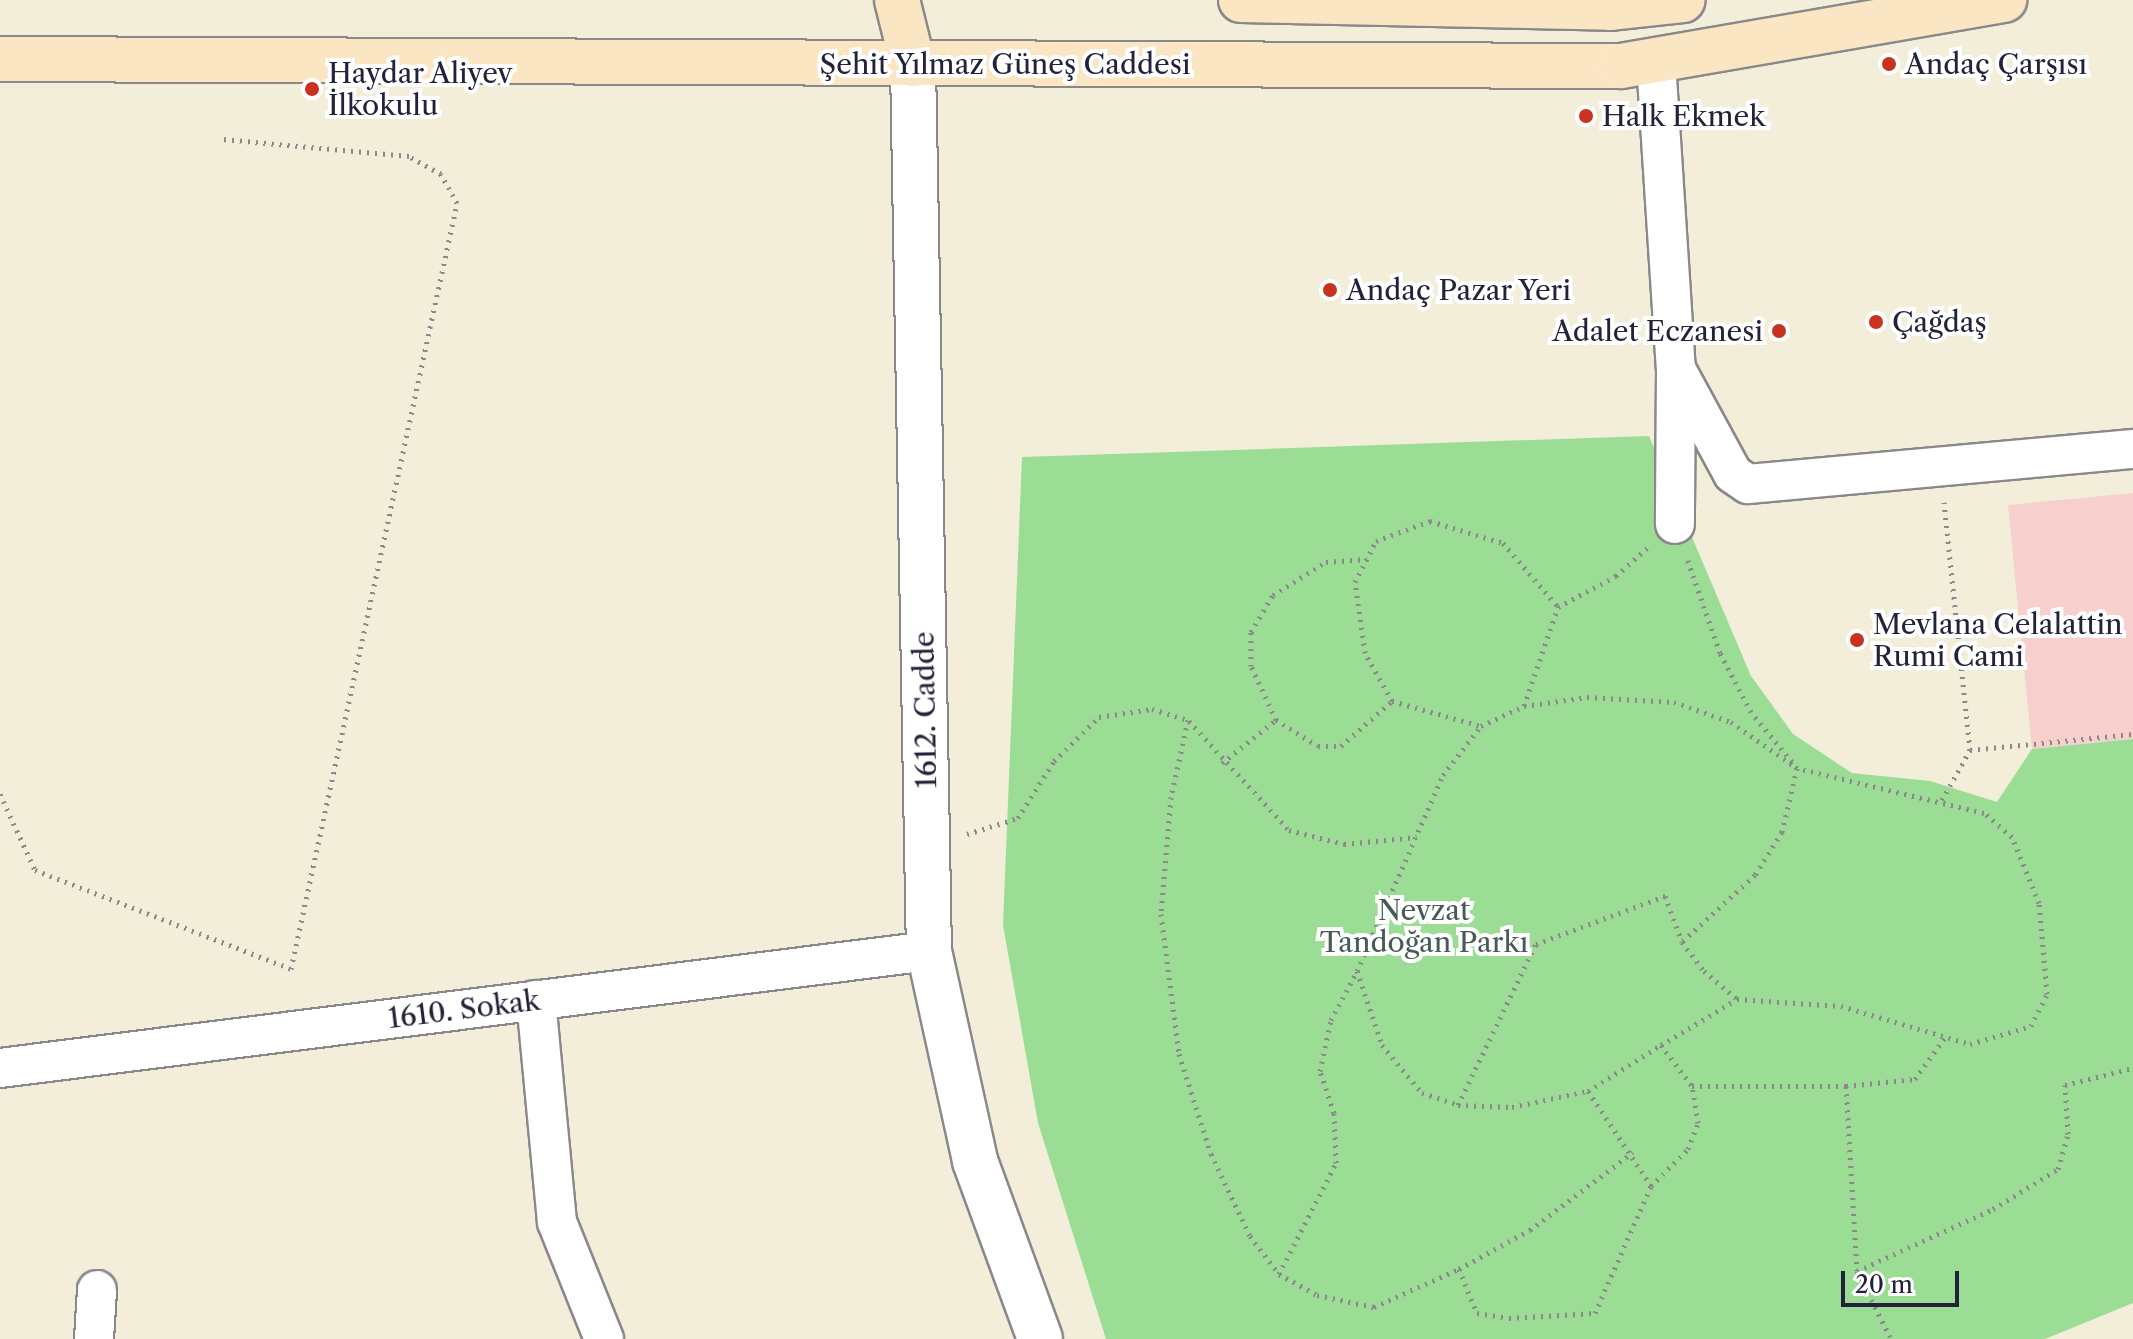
<!DOCTYPE html>
<html>
<head>
<meta charset="utf-8">
<style>
	body { margin:0 }
	#map { position:relative; width:2133px; height:1339px; overflow:hidden; background:#f2eeda; font-family:"Libre Caslon Text",serif }
	div>[style] { position:absolute }
	[style*='--x'] { left:calc(var(--x)*1px); top:calc(var(--y)*1px); width:calc(var(--w)*1px); rotate:calc(var(--a)*1deg) }
	.built>* { inset:0; background:#f7d0cd }
	.green>* { inset:0; background:#9bdd94 }
	.path>* { height:5px; margin-top:-2.5px; transform-origin:0; background:repeating-linear-gradient(90deg,#8a888a 0 2px,transparent 0 8px) }
	.roads { filter:drop-shadow(2px 0 #8a888a) drop-shadow(-2px 0 #8a888a) drop-shadow(0 2px #8a888a) drop-shadow(0 -2px #8a888a) }
	.minor>* { height:38px; margin:-19px; padding:0 19px; transform-origin:19px; border-radius:19px; background:#fff }
	.tertiary>* { height:44px; margin:-22px; padding:0 22px; transform-origin:22px; border-radius:22px; background:#fff }
	.secondary>* { height:44px; margin:-22px; padding:0 22px; transform-origin:22px; border-radius:22px; background:#fbe6c4 }
	.dots>* { width:22px; height:22px; translate:-50% -50%; box-sizing:border-box; border:4px solid #fff; border-radius:50% }
	span { translate:-50% -50%; white-space:nowrap; text-align:center; line-height:1.15; -webkit-text-stroke:8px #fff; paint-order:stroke }
	.street-label { font-size:28px; color:#22223b }
	.poi-label { font-size:28px; color:#22223b }
	.left { translate:0 -50%; text-align:left }
	.right { translate:-100% -50%; text-align:right }
	.park-label { font-size:28px; color:#465a56 }
	.scale { position:absolute; left:1841px; top:1271px; width:118px; height:36px; box-sizing:border-box; border:4px solid #22223b; border-top:0; padding-left:10px; font-size:24px; line-height:28px; white-space:nowrap; color:#22223b; -webkit-text-stroke:6px #fff; paint-order:stroke }
</style>
</head>
<body>
<div id="map">
	<div class="built">
		<i style="clip-path:polygon(2133px 493px,2133px 739px,2032px 749px,2008px 505px)"></i>
	</div>
	<div class="green">
		<i style="clip-path:polygon(1649px 436px,1751px 676px,1793px 734px,1852px 773px,1930px 781px,1997px 802px,2032px 749px,2133px 739px,2133px 1303px,2045px 1339px,1106px 1339px,1038px 1123px,1003px 925px,1022px 457px)"></i>
	</div>
	<div class="path">
		<i style="--x:1392;--y:701;--w:55;--a:-119.4"></i>
		<i style="--x:1365;--y:653;--w:72;--a:-98"></i>
		<i style="--x:1355;--y:582;--w:46;--a:-62.9"></i>
		<i style="--x:1376;--y:541;--w:58;--a:-20.3"></i>
		<i style="--x:1430;--y:521;--w:76;--a:16.8"></i>
		<i style="--x:1503;--y:543;--w:84;--a:49.3"></i>
		<i style="--x:1558;--y:607;--w:66;--a:-28.1"></i>
		<i style="--x:1616;--y:576;--w:42;--a:-42.1"></i>
		<i style="--x:1524;--y:706;--w:105;--a:-71"></i>
		<i style="--x:1276;--y:720;--w:60;--a:-114.8"></i>
		<i style="--x:1251;--y:666;--w:34;--a:-90"></i>
		<i style="--x:1251;--y:632;--w:43;--a:-59.3"></i>
		<i style="--x:1273;--y:595;--w:62;--a:-31.9"></i>
		<i style="--x:1326;--y:562;--w:41;--a:-4.2"></i>
		<i style="--x:1189;--y:721;--w:148;--a:47.5"></i>
		<i style="--x:1289;--y:830;--w:57;--a:14.3"></i>
		<i style="--x:1344;--y:844;--w:73;--a:-5.5"></i>
		<i style="--x:1970;--y:750;--w:164;--a:-5.6"></i>
		<i style="--x:1222;--y:763;--w:69;--a:-38.5"></i>
		<i style="--x:1276;--y:720;--w:49;--a:31.8"></i>
		<i style="--x:1318;--y:746;--w:23;--a:0"></i>
		<i style="--x:1341;--y:746;--w:68;--a:-41.4"></i>
		<i style="--x:1392;--y:701;--w:92;--a:15.7"></i>
		<i style="--x:0;--y:794;--w:84;--a:65.3"></i>
		<i style="--x:35;--y:870;--w:274;--a:21.1"></i>
		<i style="--x:291;--y:969;--w:784;--a:-77.77"></i>
		<i style="--x:457;--y:203;--w:33;--a:-119"></i>
		<i style="--x:441;--y:174;--w:37;--a:-151"></i>
		<i style="--x:409;--y:156;--w:188;--a:-174.8"></i>
		<i style="--x:1942;--y:800;--w:57;--a:-60.8"></i>
		<i style="--x:1970;--y:750;--w:249;--a:-96"></i>
		<i style="--x:967;--y:834;--w:53;--a:-17.4"></i>
		<i style="--x:1018;--y:818;--w:67;--a:-57.7"></i>
		<i style="--x:1054;--y:761;--w:63;--a:-44.4"></i>
		<i style="--x:1099;--y:717;--w:54;--a:-8.6"></i>
		<i style="--x:1152;--y:709;--w:38;--a:17"></i>
		<i style="--x:1188;--y:720;--w:79;--a:102.4"></i>
		<i style="--x:1171;--y:797;--w:117;--a:94.9"></i>
		<i style="--x:1161;--y:914;--w:141;--a:82.7"></i>
		<i style="--x:1179;--y:1054;--w:105;--a:72.3"></i>
		<i style="--x:1211;--y:1154;--w:91;--a:64.6"></i>
		<i style="--x:1250;--y:1236;--w:48;--a:52.7"></i>
		<i style="--x:1279;--y:1274;--w:43;--a:28.9"></i>
		<i style="--x:1317;--y:1295;--w:58;--a:11.9"></i>
		<i style="--x:1374;--y:1307;--w:93;--a:-24.1"></i>
		<i style="--x:1459;--y:1269;--w:48;--a:67.8"></i>
		<i style="--x:1477;--y:1313;--w:32;--a:9"></i>
		<i style="--x:1509;--y:1318;--w:86;--a:-3.3"></i>
		<i style="--x:1595;--y:1313;--w:139;--a:-66.2"></i>
		<i style="--x:1651;--y:1186;--w:52;--a:-45"></i>
		<i style="--x:1688;--y:1149;--w:28;--a:-69"></i>
		<i style="--x:1698;--y:1123;--w:37;--a:-99"></i>
		<i style="--x:1692;--y:1086;--w:154;--a:0"></i>
		<i style="--x:1846;--y:1086;--w:185;--a:86.6"></i>
		<i style="--x:1857;--y:1271;--w:149;--a:-24.5"></i>
		<i style="--x:1993;--y:1209;--w:76;--a:-31.6"></i>
		<i style="--x:2058;--y:1169;--w:36;--a:-74"></i>
		<i style="--x:2068;--y:1134;--w:49;--a:-93.5"></i>
		<i style="--x:2065;--y:1085;--w:70;--a:-14"></i>
		<i style="--x:1357;--y:971;--w:214;--a:-66.3"></i>
		<i style="--x:1443;--y:775;--w:62;--a:-52.2"></i>
		<i style="--x:1481;--y:726;--w:47;--a:-24.9"></i>
		<i style="--x:1524;--y:706;--w:64;--a:-8.1"></i>
		<i style="--x:1587;--y:697;--w:87;--a:3.3"></i>
		<i style="--x:1674;--y:702;--w:60;--a:19.3"></i>
		<i style="--x:1731;--y:722;--w:80;--a:34.9"></i>
		<i style="--x:1797;--y:768;--w:66;--a:103.2"></i>
		<i style="--x:1782;--y:832;--w:51;--a:122.1"></i>
		<i style="--x:1755;--y:875;--w:99;--a:137.5"></i>
		<i style="--x:1682;--y:942;--w:36;--a:53"></i>
		<i style="--x:1704;--y:971;--w:43;--a:40.3"></i>
		<i style="--x:1737;--y:999;--w:104;--a:3.9"></i>
		<i style="--x:1841;--y:1006;--w:134;--a:16.4"></i>
		<i style="--x:1970;--y:1044;--w:64;--a:-16.4"></i>
		<i style="--x:2031;--y:1026;--w:36;--a:-63"></i>
		<i style="--x:2047;--y:994;--w:91;--a:-95"></i>
		<i style="--x:2039;--y:903;--w:71;--a:-112.2"></i>
		<i style="--x:2012;--y:837;--w:37;--a:-139"></i>
		<i style="--x:1984;--y:813;--w:192;--a:-166.5"></i>
		<i style="--x:1797;--y:768;--w:72;--a:-129.4"></i>
		<i style="--x:1751;--y:712;--w:67;--a:-117.7"></i>
		<i style="--x:1720;--y:653;--w:101;--a:-109.2"></i>
		<i style="--x:1661;--y:1045;--w:89;--a:-31.2"></i>
		<i style="--x:1846;--y:1086;--w:69;--a:-5.8"></i>
		<i style="--x:1915;--y:1079;--w:53;--a:-54.2"></i>
		<i style="--x:1588;--y:1091;--w:114;--a:56.4"></i>
		<i style="--x:1458;--y:1105;--w:179;--a:-64.2"></i>
		<i style="--x:1536;--y:944;--w:138;--a:-20.4"></i>
		<i style="--x:1665;--y:896;--w:49;--a:69.7"></i>
		<i style="--x:1459;--y:1269;--w:81;--a:-28.8"></i>
		<i style="--x:1530;--y:1230;--w:129;--a:-37.1"></i>
		<i style="--x:1857;--y:1271;--w:76;--a:63.4"></i>
		<i style="--x:1279;--y:1274;--w:125;--a:-62.8"></i>
		<i style="--x:1336;--y:1163;--w:50;--a:-92.3"></i>
		<i style="--x:1334;--y:1113;--w:44;--a:-108.4"></i>
		<i style="--x:1320;--y:1071;--w:52;--a:-77.8"></i>
		<i style="--x:1331;--y:1020;--w:55;--a:-62"></i>
		<i style="--x:1357;--y:971;--w:78;--a:71.3"></i>
		<i style="--x:1382;--y:1045;--w:62;--a:50.2"></i>
		<i style="--x:1422;--y:1093;--w:38;--a:18"></i>
		<i style="--x:1458;--y:1105;--w:54;--a:2.1"></i>
		<i style="--x:1512;--y:1107;--w:78;--a:-11.9"></i>
		<i style="--x:1588;--y:1091;--w:86;--a:-32.2"></i>
		<i style="--x:1661;--y:1045;--w:51;--a:52.9"></i>
	</div>
	<div class="roads">
		<div class="minor">
			<i style="--x:1656;--y:62;--w:308;--a:86.3"></i>
			<i style="--x:1676;--y:369;--w:155;--a:90.4"></i>
			<i style="--x:1676;--y:369;--w:119;--a:61.5"></i>
			<i style="--x:1733;--y:474;--w:18;--a:34"></i>
			<i style="--x:1748;--y:484;--w:387;--a:-5.2"></i>
			<i style="--x:536;--y:1000;--w:223;--a:84.6"></i>
			<i style="--x:557;--y:1222;--w:126;--a:68.1"></i>
			<i style="--x:0;--y:1068;--w:936;--a:-7.18"></i>
			<i style="--x:94;--y:1339;--w:49;--a:-86.5"></i>
		</div>
		<div class="tertiary">
			<i style="--x:913;--y:64;--w:887;--a:88.97"></i>
			<i style="--x:929;--y:951;--w:215;--a:77.6"></i>
			<i style="--x:975;--y:1161;--w:189;--a:69.9"></i>
		</div>
		<div class="secondary">
			<i style="--x:897;--y:0;--w:66;--a:76"></i>
			<i style="--x:1241;--y:0;--w:370;--a:1.2"></i>
			<i style="--x:1611;--y:8;--w:72;--a:-6.3"></i>
			<i style="--x:0;--y:59;--w:1621;--a:0.25"></i>
			<i style="--x:1621;--y:66;--w:389;--a:-9.8"></i>
		</div>
	</div>
	<div class="dots">
		<i style="left:1889px;top:64px;background:#c8321e"></i>
		<i style="left:312px;top:89px;background:#c8321e"></i>
		<i style="left:1586px;top:116px;background:#c8321e"></i>
		<i style="left:1330px;top:290px;background:#c8321e"></i>
		<i style="left:1876px;top:322px;background:#c8321e"></i>
		<i style="left:1779px;top:331px;background:#c8321e"></i>
		<i style="left:1857px;top:640px;background:#c8321e"></i>
	</div>
	<div class="street-label">
		<span style="left:1005px;top:64px">Şehit Yılmaz Güneş Caddesi</span>
		<span style="left:925px;top:710px;rotate:-91deg">1612. Cadde</span>
		<span style="left:464px;top:1009px;rotate:-7deg">1610. Sokak</span>
	</div>
	<div class="poi-label">
		<span class="left" style="left:1905px;top:64px">Andaç Çarşısı</span>
		<span class="left" style="left:328px;top:89px">Haydar Aliyev<br>İlkokulu</span>
		<span class="left" style="left:1602px;top:116px">Halk Ekmek</span>
		<span class="left" style="left:1346px;top:290px">Andaç Pazar Yeri</span>
		<span class="left" style="left:1892px;top:322px">Çağdaş</span>
		<span class="right" style="left:1763px;top:331px">Adalet Eczanesi</span>
		<span class="left" style="left:1873px;top:640px">Mevlana Celalattin<br>Rumi Cami</span>
	</div>
	<div class="park-label">
		<span style="left:1424px;top:926px">Nevzat<br>Tandoğan Parkı</span>
	</div>
	<div class="scale">20 m</div>
</div>
</body>
</html>
